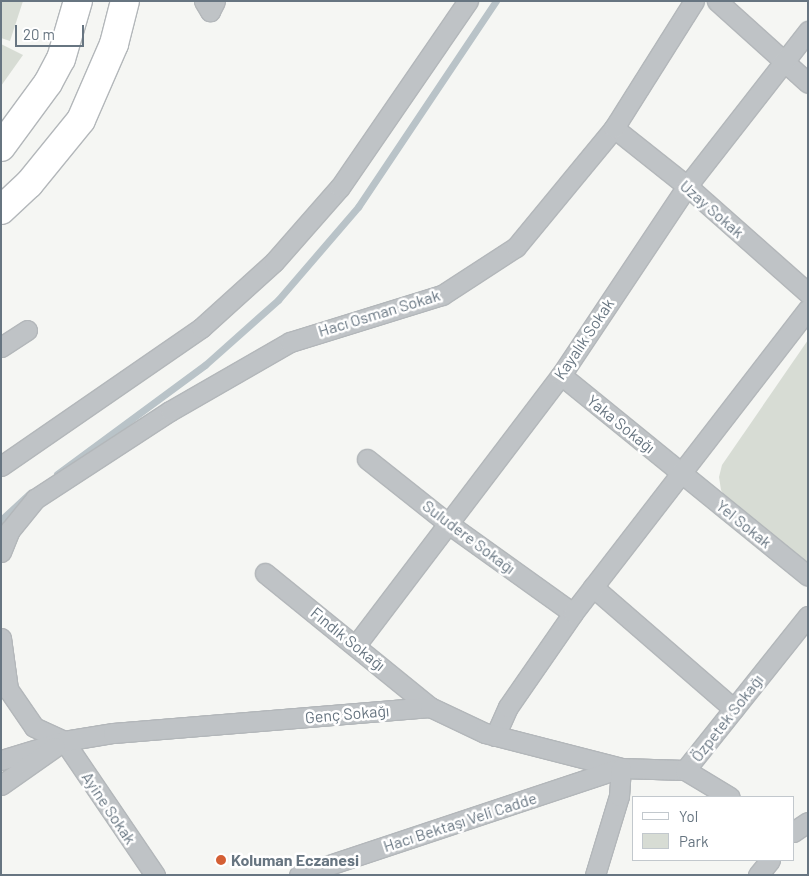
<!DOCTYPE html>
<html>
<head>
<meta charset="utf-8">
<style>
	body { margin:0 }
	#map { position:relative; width:809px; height:876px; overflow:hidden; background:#f5f6f3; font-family:Barlow,sans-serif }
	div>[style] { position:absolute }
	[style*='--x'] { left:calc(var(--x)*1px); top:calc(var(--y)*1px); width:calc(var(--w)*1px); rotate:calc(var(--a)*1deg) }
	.green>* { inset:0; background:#d7dcd4 }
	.stream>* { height:7px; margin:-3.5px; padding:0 3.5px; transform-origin:3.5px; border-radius:3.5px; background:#b9c3c8 }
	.roads { filter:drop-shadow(1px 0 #b3b7ba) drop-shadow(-1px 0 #b3b7ba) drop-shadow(0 1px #b3b7ba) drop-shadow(0 -1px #b3b7ba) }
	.minor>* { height:19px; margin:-9.5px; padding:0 9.5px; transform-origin:9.5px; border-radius:9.5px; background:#bfc3c6 }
	.primary>* { height:28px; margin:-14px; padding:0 14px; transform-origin:14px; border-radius:14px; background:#fff }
	.dots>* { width:14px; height:14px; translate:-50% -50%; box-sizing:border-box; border:2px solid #fff; border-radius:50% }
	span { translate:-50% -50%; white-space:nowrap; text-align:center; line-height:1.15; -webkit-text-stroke:5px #fff; paint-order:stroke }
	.street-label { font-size:16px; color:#677581 }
	.poi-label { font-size:16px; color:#677581; font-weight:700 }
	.left { translate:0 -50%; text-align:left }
	.frame { position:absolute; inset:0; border:2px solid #677581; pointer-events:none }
	.legend { position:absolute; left:632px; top:796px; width:162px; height:65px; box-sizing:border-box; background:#fff; border:1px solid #c2c8cd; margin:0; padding:6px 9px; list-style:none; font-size:15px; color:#677581 }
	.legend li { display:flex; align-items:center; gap:10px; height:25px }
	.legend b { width:25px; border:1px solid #c2c8cd }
	.scale { position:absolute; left:15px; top:25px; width:69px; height:22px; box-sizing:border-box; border:2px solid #677581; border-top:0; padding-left:6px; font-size:15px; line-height:18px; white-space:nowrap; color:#677581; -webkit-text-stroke:4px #fff; paint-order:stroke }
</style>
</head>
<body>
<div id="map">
	<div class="green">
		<i style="clip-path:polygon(1px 1px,23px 1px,10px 41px,1px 38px)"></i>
		<i style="clip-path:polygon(1px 44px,23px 55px,1px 86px)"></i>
		<i style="clip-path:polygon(808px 340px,808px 565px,727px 500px,721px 490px,719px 477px,722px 465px)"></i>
	</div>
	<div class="stream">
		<i style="--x:57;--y:474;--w:184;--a:-36.4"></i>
		<i style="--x:205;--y:365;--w:98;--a:-41.7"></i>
		<i style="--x:278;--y:300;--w:123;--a:-49.3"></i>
		<i style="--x:358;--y:207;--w:248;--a:-56.2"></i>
		<i style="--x:1;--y:520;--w:40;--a:-43"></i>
	</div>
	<div class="roads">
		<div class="minor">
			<i style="--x:204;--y:1;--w:12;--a:59"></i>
			<i style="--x:210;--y:11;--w:11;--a:-63"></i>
			<i style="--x:717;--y:1;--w:122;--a:42"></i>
			<i style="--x:614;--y:128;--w:93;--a:38.5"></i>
			<i style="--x:687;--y:186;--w:162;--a:41.5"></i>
			<i style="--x:1;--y:347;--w:31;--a:-33"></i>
			<i style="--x:561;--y:375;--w:318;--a:39.1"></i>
			<i style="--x:367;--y:459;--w:106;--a:38.5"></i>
			<i style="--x:450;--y:525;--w:151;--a:35.6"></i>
			<i style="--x:1;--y:466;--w:243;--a:-34.6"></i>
			<i style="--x:201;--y:328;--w:98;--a:-42.1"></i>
			<i style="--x:274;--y:262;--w:100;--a:-48.7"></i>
			<i style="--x:340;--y:187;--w:226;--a:-55.5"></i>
			<i style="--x:1;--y:552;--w:24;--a:-68"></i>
			<i style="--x:10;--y:530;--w:40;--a:-51"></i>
			<i style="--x:35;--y:499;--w:161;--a:-33.1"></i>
			<i style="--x:170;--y:411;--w:138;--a:-29.9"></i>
			<i style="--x:290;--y:342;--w:159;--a:-17.2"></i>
			<i style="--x:442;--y:295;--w:88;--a:-33"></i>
			<i style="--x:516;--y:247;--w:154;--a:-50.5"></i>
			<i style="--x:614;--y:128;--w:150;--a:-57.8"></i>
			<i style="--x:265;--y:573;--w:213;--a:39.1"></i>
			<i style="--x:593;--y:587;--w:186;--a:40.9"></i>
			<i style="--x:1;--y:638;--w:51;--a:82.2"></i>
			<i style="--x:356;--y:645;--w:339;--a:-52.8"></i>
			<i style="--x:561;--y:375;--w:227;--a:-56.3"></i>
			<i style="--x:687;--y:186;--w:197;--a:-52"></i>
			<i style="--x:1;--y:687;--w:7;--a:16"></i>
			<i style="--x:8;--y:689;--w:46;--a:55.6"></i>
			<i style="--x:34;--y:727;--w:33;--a:25"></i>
			<i style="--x:495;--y:736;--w:32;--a:-66"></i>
			<i style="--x:508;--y:707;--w:114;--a:-55.3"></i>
			<i style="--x:573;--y:613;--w:384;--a:-52.3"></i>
			<i style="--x:64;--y:741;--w:162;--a:55.8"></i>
			<i style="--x:1;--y:760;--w:66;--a:-16.8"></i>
			<i style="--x:64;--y:741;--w:50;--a:-9.3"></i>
			<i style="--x:113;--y:733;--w:318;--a:-4.7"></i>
			<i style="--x:430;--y:707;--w:61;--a:25.3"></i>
			<i style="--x:485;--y:733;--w:140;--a:14.4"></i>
			<i style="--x:621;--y:768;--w:64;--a:1.8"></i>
			<i style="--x:685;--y:770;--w:197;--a:-51.4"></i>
			<i style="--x:685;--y:770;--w:52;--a:31"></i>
			<i style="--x:1;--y:785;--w:66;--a:-35.1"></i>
			<i style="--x:793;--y:832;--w:18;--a:-34"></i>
			<i style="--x:299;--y:875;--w:339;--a:-18.4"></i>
			<i style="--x:595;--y:875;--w:83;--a:-73.1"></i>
			<i style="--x:619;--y:796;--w:28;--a:-86"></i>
			<i style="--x:758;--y:875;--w:19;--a:-51"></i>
		</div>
		<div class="primary">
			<i style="--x:1;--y:147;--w:79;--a:-53.7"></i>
			<i style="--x:48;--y:83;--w:27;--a:-62"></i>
			<i style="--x:61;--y:59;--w:60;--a:-73.7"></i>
			<i style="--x:1;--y:210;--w:38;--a:-43"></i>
			<i style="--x:29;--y:184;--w:82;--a:-50.9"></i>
			<i style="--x:81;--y:120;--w:83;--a:-66.5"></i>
			<i style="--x:114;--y:44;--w:44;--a:-75.7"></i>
		</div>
	</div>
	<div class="dots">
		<i style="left:221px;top:860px;background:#d45f34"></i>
	</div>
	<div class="street-label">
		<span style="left:712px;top:209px;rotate:41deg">Uzay Sokak</span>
		<span style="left:379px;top:313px;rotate:-17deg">Hacı Osman Sokak</span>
		<span style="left:584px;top:339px;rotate:-56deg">Kayalık Sokak</span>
		<span style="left:621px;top:424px;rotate:39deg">Yaka Sokağı</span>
		<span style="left:744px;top:524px;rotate:39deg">Yel Sokak</span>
		<span style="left:469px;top:537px;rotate:37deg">Suludere Sokağı</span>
		<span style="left:348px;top:639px;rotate:39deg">Fındık Sokağı</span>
		<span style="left:347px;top:714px;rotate:-5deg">Genç Sokağı</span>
		<span style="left:727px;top:718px;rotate:-52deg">Özpetek Sokağı</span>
		<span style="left:109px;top:808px;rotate:56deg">Ayine Sokak</span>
		<span style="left:460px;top:822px;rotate:-18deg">Hacı Bektaşı Veli Cadde</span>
	</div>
	<div class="poi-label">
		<span class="left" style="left:231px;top:860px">Koluman Eczanesi</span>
	</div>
	<div class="frame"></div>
	<ul class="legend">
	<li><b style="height:6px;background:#fff"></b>Yol</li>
	<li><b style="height:14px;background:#d7dcd4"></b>Park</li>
	</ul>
	<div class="scale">20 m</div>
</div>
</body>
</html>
